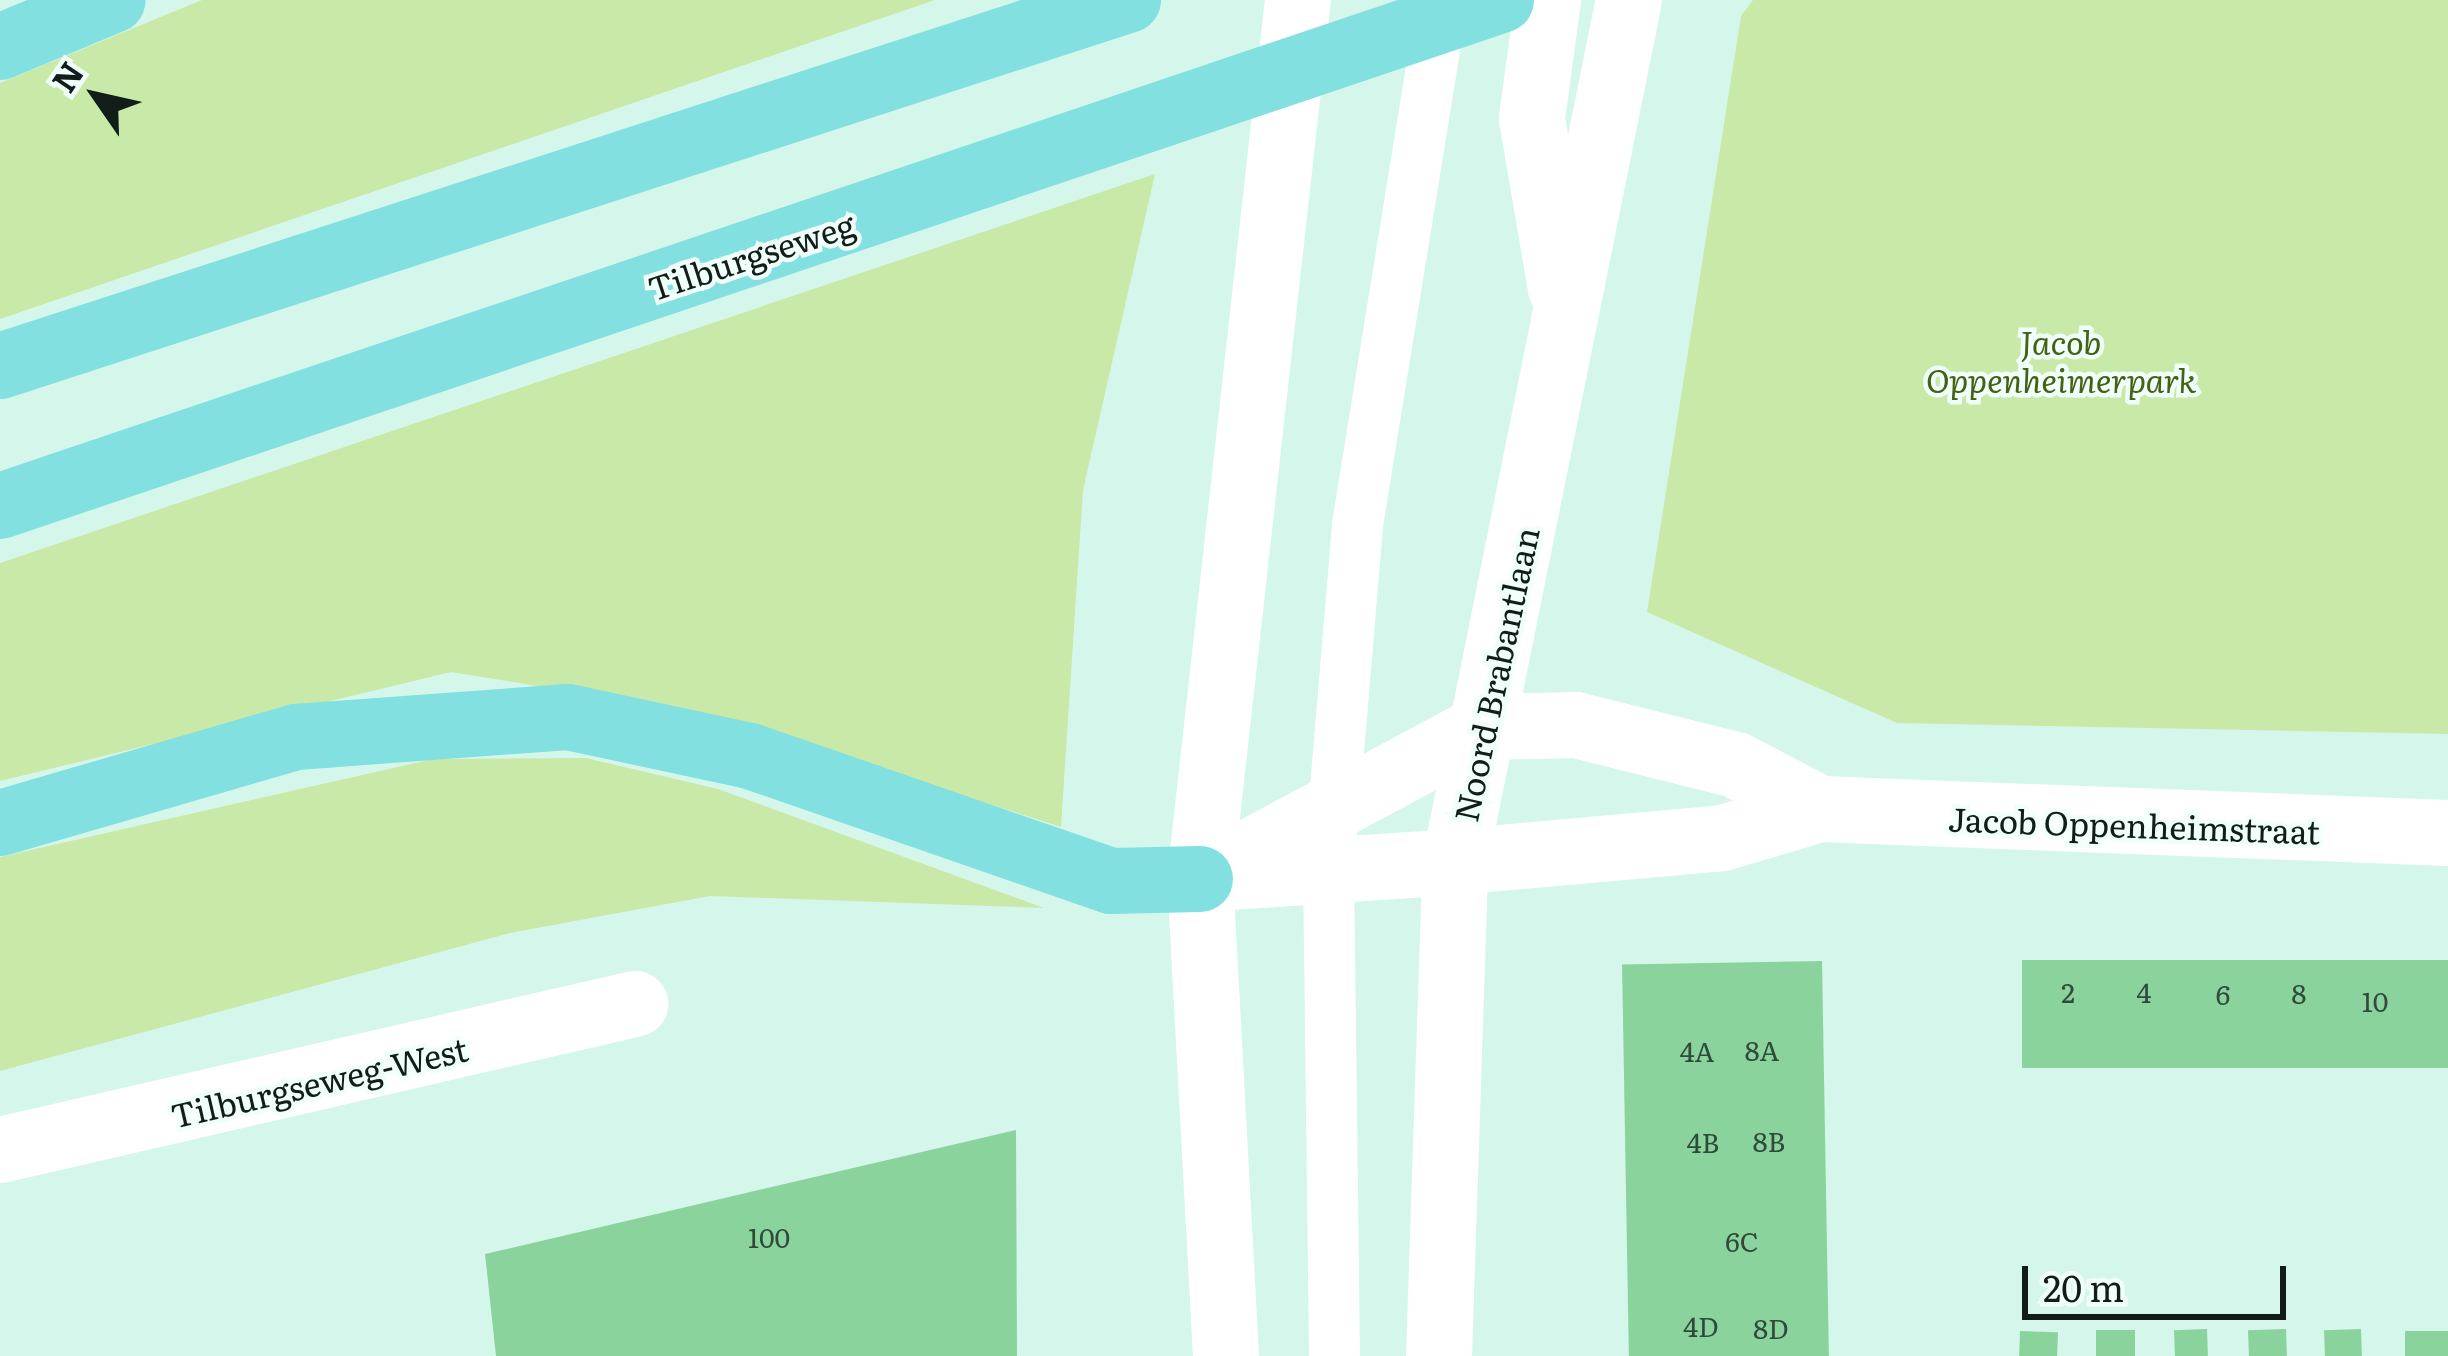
<!DOCTYPE html>
<html>
<head>
<meta charset="utf-8">
<style>
	body { margin:0 }
	#map { position:relative; width:2448px; height:1356px; overflow:hidden; background:#d5f7eb; font-family:Literata,serif }
	div>[style] { position:absolute }
	[style*='--x'] { left:calc(var(--x)*1px); top:calc(var(--y)*1px); width:calc(var(--w)*1px); rotate:calc(var(--a)*1deg) }
	.green>* { inset:0; background:#c9e9a8 }
	.building>* { inset:0; background:#8bd39c; transform-origin:0 0 }
	.service>* { height:51px; margin:-25.5px; padding:0 25.5px; transform-origin:25.5px; border-radius:25.5px; background:#fff }
	.minor>* { height:66px; margin:-33px; padding:0 33px; transform-origin:33px; border-radius:33px; background:#fff }
	.secondary>* { height:66px; margin:-33px; padding:0 33px; transform-origin:33px; border-radius:33px; background:#fff }
	.trunk>* { height:66px; margin:-33px; padding:0 33px; transform-origin:33px; border-radius:33px; background:#82e0e0 }
	span { translate:-50% -50%; white-space:nowrap; text-align:center; line-height:1.15; -webkit-text-stroke:9px #f1fffa; paint-order:stroke }
	.number-label { font-size:27px; color:#2f4a3a }
	.number-label span { -webkit-text-stroke-width:0 }
	.street-label { font-size:33px; color:#101d19 }
	.park-label { font-size:33px; color:#436215; font-style:italic }
	.north { position:absolute; left:36px; top:36px; width:120px; height:120px; -webkit-text-stroke:9px #f1fffa; paint-order:stroke; rotate:304deg; font-size:33px; font-weight:700; line-height:48px; text-align:center; color:#101d19 }
	.north::after { content:''; display:block; margin:auto; width:42px; height:54px; background:#101d19; clip-path:polygon(50% 0,100% 100%,50% 72%,0 100%) }
	.scale { position:absolute; left:2022px; top:1266px; width:264px; height:54px; box-sizing:border-box; border:6px solid #101d19; border-top:0; padding-left:15px; font-size:36px; line-height:42px; white-space:nowrap; color:#101d19; -webkit-text-stroke:9px #f1fffa; paint-order:stroke }
</style>
</head>
<body>
<div id="map">
	<div class="green">
		<i style="clip-path:polygon(202px 0,935px 0,0 319px,0 83px)"></i>
		<i style="clip-path:polygon(1753px 0,2448px 0,2448px 734px,1897px 723px,1647px 612px,1741px 16px)"></i>
		<i style="clip-path:polygon(1155px 174px,1083px 490px,1061px 827px,709px 714px,451px 672px,0 781px,0 563px)"></i>
		<i style="clip-path:polygon(586px 758px,718px 789px,1044px 908px,710px 896px,510px 933px,0 1071px,0 857px,433px 759px)"></i>
	</div>
	<div class="building">
		<i style="left:2448px;top:960px;width:108px;height:426px;rotate:90deg"></i>
		<i style="left:1822px;top:961px;width:395px;height:200px;rotate:89deg"></i>
		<i style="clip-path:polygon(1016px 1130px,1017px 1356px,496px 1356px,485px 1254px)"></i>
		<i style="left:2207px;top:1329px;width:27px;height:33px;rotate:88deg"></i>
		<i style="left:2286px;top:1329px;width:27px;height:38px;rotate:88deg"></i>
		<i style="left:2361px;top:1329px;width:27px;height:37px;rotate:88deg"></i>
		<i style="left:2135px;top:1330px;width:26px;height:39px;rotate:90deg"></i>
		<i style="left:2020px;top:1331px;width:38px;height:25px;rotate:2deg"></i>
		<i style="left:2448px;top:1331px;width:25px;height:43px;rotate:90deg"></i>
	</div>
	<div class="service">
		<i style="--x:1334;--y:1356;--w:485;--a:-90.7"></i>
		<i style="--x:1328;--y:871;--w:348;--a:-85.2"></i>
		<i style="--x:1357;--y:524;--w:531;--a:-80.79"></i>
	</div>
	<div class="minor">
		<i style="--x:1455;--y:862;--w:269;--a:-5.1"></i>
		<i style="--x:1723;--y:838;--w:101;--a:-16.6"></i>
		<i style="--x:1820;--y:809;--w:628;--a:2.19"></i>
		<i style="--x:1200;--y:879;--w:321;--a:-28.2"></i>
		<i style="--x:1483;--y:727;--w:93;--a:-1.2"></i>
		<i style="--x:1576;--y:725;--w:165;--a:14"></i>
		<i style="--x:1736;--y:765;--w:95;--a:27.6"></i>
		<i style="--x:0;--y:1150;--w:652;--a:-12.95"></i>
	</div>
	<div class="secondary">
		<i style="--x:1548;--y:0;--w:120;--a:97.7"></i>
		<i style="--x:1532;--y:119;--w:172;--a:80.3"></i>
		<i style="--x:1200;--y:879;--w:256;--a:-3.8"></i>
		<i style="--x:1226;--y:1356;--w:478;--a:-93.1"></i>
		<i style="--x:1200;--y:879;--w:884;--a:-83.64"></i>
		<i style="--x:1439;--y:1356;--w:494;--a:-88.1"></i>
		<i style="--x:1455;--y:862;--w:879;--a:-78.59"></i>
	</div>
	<div class="trunk">
		<i style="--x:0;--y:47;--w:122;--a:-22.6"></i>
		<i style="--x:0;--y:366;--w:1186;--a:-17.98"></i>
		<i style="--x:0;--y:506;--w:1584;--a:-18.63"></i>
		<i style="--x:0;--y:823;--w:308;--a:-16.2"></i>
		<i style="--x:296;--y:737;--w:273;--a:-4.2"></i>
		<i style="--x:568;--y:717;--w:186;--a:12.1"></i>
		<i style="--x:750;--y:756;--w:382;--a:19.1"></i>
		<i style="--x:1111;--y:881;--w:89;--a:-1.3"></i>
	</div>
	<div class="number-label">
		<span style="left:2068px;top:992px">2</span>
		<span style="left:2144px;top:992px">4</span>
		<span style="left:2299px;top:993px">8</span>
		<span style="left:2223px;top:994px">6</span>
		<span style="left:2375px;top:1001px">10</span>
		<span style="left:1762px;top:1050px">8A</span>
		<span style="left:1697px;top:1051px">4A</span>
		<span style="left:1769px;top:1141px">8B</span>
		<span style="left:1703px;top:1142px">4B</span>
		<span style="left:769px;top:1237px">100</span>
		<span style="left:1742px;top:1241px">6C</span>
		<span style="left:1701px;top:1326px">4D</span>
		<span style="left:1771px;top:1328px">8D</span>
	</div>
	<div class="street-label">
		<span style="left:751px;top:255px;rotate:-18deg">Tilburgseweg</span>
		<span style="left:1495px;top:674px;rotate:-78deg">Noord Brabantlaan</span>
		<span style="left:2134px;top:824px;rotate:2deg">Jacob Oppenheimstraat</span>
		<span style="left:319px;top:1081px;rotate:-13deg">Tilburgseweg-West</span>
	</div>
	<div class="park-label">
		<span style="left:2061px;top:360px">Jacob<br>Oppenheimerpark</span>
	</div>
	<div class="north">N</div>
	<div class="scale">20 m</div>
</div>
</body>
</html>
